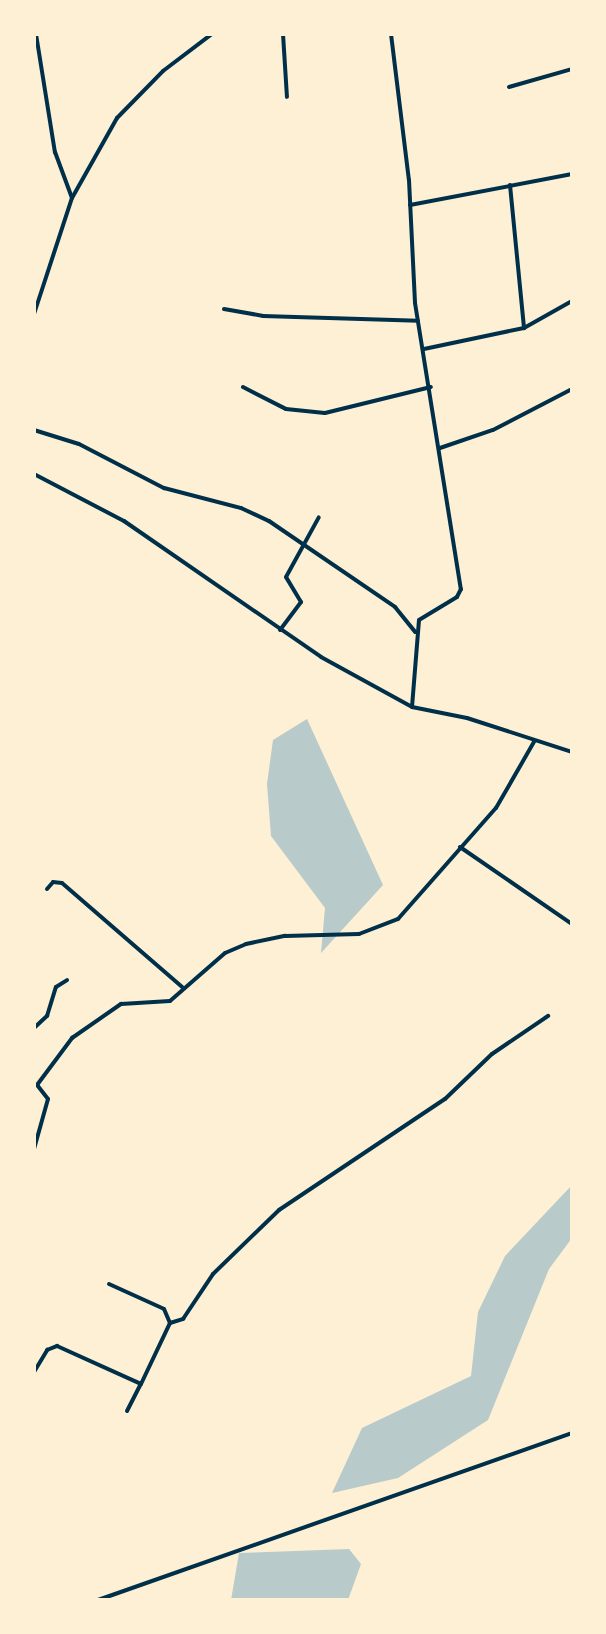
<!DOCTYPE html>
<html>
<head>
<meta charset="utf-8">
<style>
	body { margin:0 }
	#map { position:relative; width:606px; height:1634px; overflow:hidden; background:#fdf0d5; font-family:Spectral,serif }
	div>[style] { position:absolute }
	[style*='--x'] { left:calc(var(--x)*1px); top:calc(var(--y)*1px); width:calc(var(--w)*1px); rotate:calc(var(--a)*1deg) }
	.green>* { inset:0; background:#b9caca }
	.minor>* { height:4px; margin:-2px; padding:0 2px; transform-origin:2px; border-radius:2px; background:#003049 }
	span { translate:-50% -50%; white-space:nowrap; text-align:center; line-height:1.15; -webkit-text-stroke:6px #fdf0d5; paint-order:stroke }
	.frame { position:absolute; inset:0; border:36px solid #fdf0d5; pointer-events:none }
</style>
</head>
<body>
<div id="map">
	<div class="green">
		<i style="clip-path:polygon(307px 719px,383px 885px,321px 953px,325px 908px,271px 836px,267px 784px,273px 740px)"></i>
		<i style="clip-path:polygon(572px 1185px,572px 1238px,549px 1269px,488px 1420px,398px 1478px,332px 1493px,362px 1428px,471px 1376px,478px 1312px,505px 1256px)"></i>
		<i style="clip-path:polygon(349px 1549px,361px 1564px,348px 1600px,231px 1600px,239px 1553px)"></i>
	</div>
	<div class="minor">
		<i style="--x:36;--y:34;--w:120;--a:80.9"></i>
		<i style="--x:55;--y:152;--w:49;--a:69.7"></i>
		<i style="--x:283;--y:34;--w:63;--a:86.4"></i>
		<i style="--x:391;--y:34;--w:147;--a:83"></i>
		<i style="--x:409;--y:180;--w:123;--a:87.2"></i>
		<i style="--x:415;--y:303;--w:290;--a:80.9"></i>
		<i style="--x:461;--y:589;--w:9;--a:117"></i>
		<i style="--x:457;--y:597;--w:44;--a:148.8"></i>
		<i style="--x:419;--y:620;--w:87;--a:94.6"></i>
		<i style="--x:509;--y:87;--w:66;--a:-15.9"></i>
		<i style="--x:510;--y:185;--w:144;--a:84.4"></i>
		<i style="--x:410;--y:205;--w:165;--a:-10.8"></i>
		<i style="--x:224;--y:309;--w:40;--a:10"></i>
		<i style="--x:263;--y:316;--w:155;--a:1.8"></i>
		<i style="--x:34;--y:314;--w:122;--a:-71.9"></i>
		<i style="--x:72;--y:198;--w:92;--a:-60.6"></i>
		<i style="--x:117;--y:118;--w:66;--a:-45.6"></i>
		<i style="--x:163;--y:71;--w:61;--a:-37.1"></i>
		<i style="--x:424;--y:349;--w:102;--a:-11.9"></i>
		<i style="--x:524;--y:328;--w:55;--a:-29.4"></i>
		<i style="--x:243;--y:387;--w:48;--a:27.1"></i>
		<i style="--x:286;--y:409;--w:39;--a:6"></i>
		<i style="--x:325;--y:413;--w:109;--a:-13.8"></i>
		<i style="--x:34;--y:430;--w:47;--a:17.3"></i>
		<i style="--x:79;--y:444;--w:96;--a:27.4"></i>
		<i style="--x:164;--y:488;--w:80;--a:14.6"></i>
		<i style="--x:241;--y:508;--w:31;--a:25"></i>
		<i style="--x:269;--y:521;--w:153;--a:34.3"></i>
		<i style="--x:395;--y:607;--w:32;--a:51"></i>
		<i style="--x:440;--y:448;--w:56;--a:-18.8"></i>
		<i style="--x:493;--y:430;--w:89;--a:-27.4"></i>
		<i style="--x:34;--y:474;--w:102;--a:27.6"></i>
		<i style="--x:124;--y:521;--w:239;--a:34.6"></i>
		<i style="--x:321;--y:657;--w:104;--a:28.8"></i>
		<i style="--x:412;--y:707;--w:56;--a:11.3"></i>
		<i style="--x:467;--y:718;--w:110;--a:17.9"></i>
		<i style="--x:280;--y:630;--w:35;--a:-53"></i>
		<i style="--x:301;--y:602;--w:29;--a:-121"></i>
		<i style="--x:286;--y:577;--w:68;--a:-61.2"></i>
		<i style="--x:460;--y:847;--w:136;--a:34.5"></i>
		<i style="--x:47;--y:889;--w:9;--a:-49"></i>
		<i style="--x:53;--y:882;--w:9;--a:6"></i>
		<i style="--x:62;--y:883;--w:159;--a:40.9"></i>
		<i style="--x:34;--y:1028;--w:18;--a:-43"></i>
		<i style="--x:47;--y:1016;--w:30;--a:-73"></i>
		<i style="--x:56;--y:987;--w:13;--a:-32"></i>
		<i style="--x:34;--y:1149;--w:52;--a:-74.4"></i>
		<i style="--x:48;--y:1099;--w:18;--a:-128"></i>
		<i style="--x:37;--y:1085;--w:59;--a:-53.3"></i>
		<i style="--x:72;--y:1038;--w:60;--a:-34.8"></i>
		<i style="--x:121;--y:1004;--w:49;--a:-3.5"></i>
		<i style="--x:170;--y:1001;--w:73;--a:-41.1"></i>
		<i style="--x:225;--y:953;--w:23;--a:-23"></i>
		<i style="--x:246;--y:944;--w:40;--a:-12"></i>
		<i style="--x:285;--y:936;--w:74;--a:-1.5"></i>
		<i style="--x:359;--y:934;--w:42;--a:-21"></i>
		<i style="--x:398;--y:919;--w:148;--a:-48.6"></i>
		<i style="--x:496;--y:808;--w:76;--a:-60.1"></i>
		<i style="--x:109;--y:1284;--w:60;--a:24.4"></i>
		<i style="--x:164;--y:1309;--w:15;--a:67"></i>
		<i style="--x:170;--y:1323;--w:14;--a:-17"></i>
		<i style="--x:183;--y:1319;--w:54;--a:-56.3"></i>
		<i style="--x:213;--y:1274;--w:92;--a:-44.1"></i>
		<i style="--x:279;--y:1210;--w:200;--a:-33.8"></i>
		<i style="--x:445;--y:1099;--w:65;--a:-43.8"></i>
		<i style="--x:492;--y:1054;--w:68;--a:-34.2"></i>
		<i style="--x:34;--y:1372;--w:26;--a:-59"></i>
		<i style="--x:47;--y:1350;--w:11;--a:-22"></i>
		<i style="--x:57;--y:1346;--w:92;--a:24.3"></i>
		<i style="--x:141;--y:1384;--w:68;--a:-64.6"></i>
		<i style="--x:127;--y:1411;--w:30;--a:-63"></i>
		<i style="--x:98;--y:1600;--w:503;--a:-19.41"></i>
	</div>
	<div class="frame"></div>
</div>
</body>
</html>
